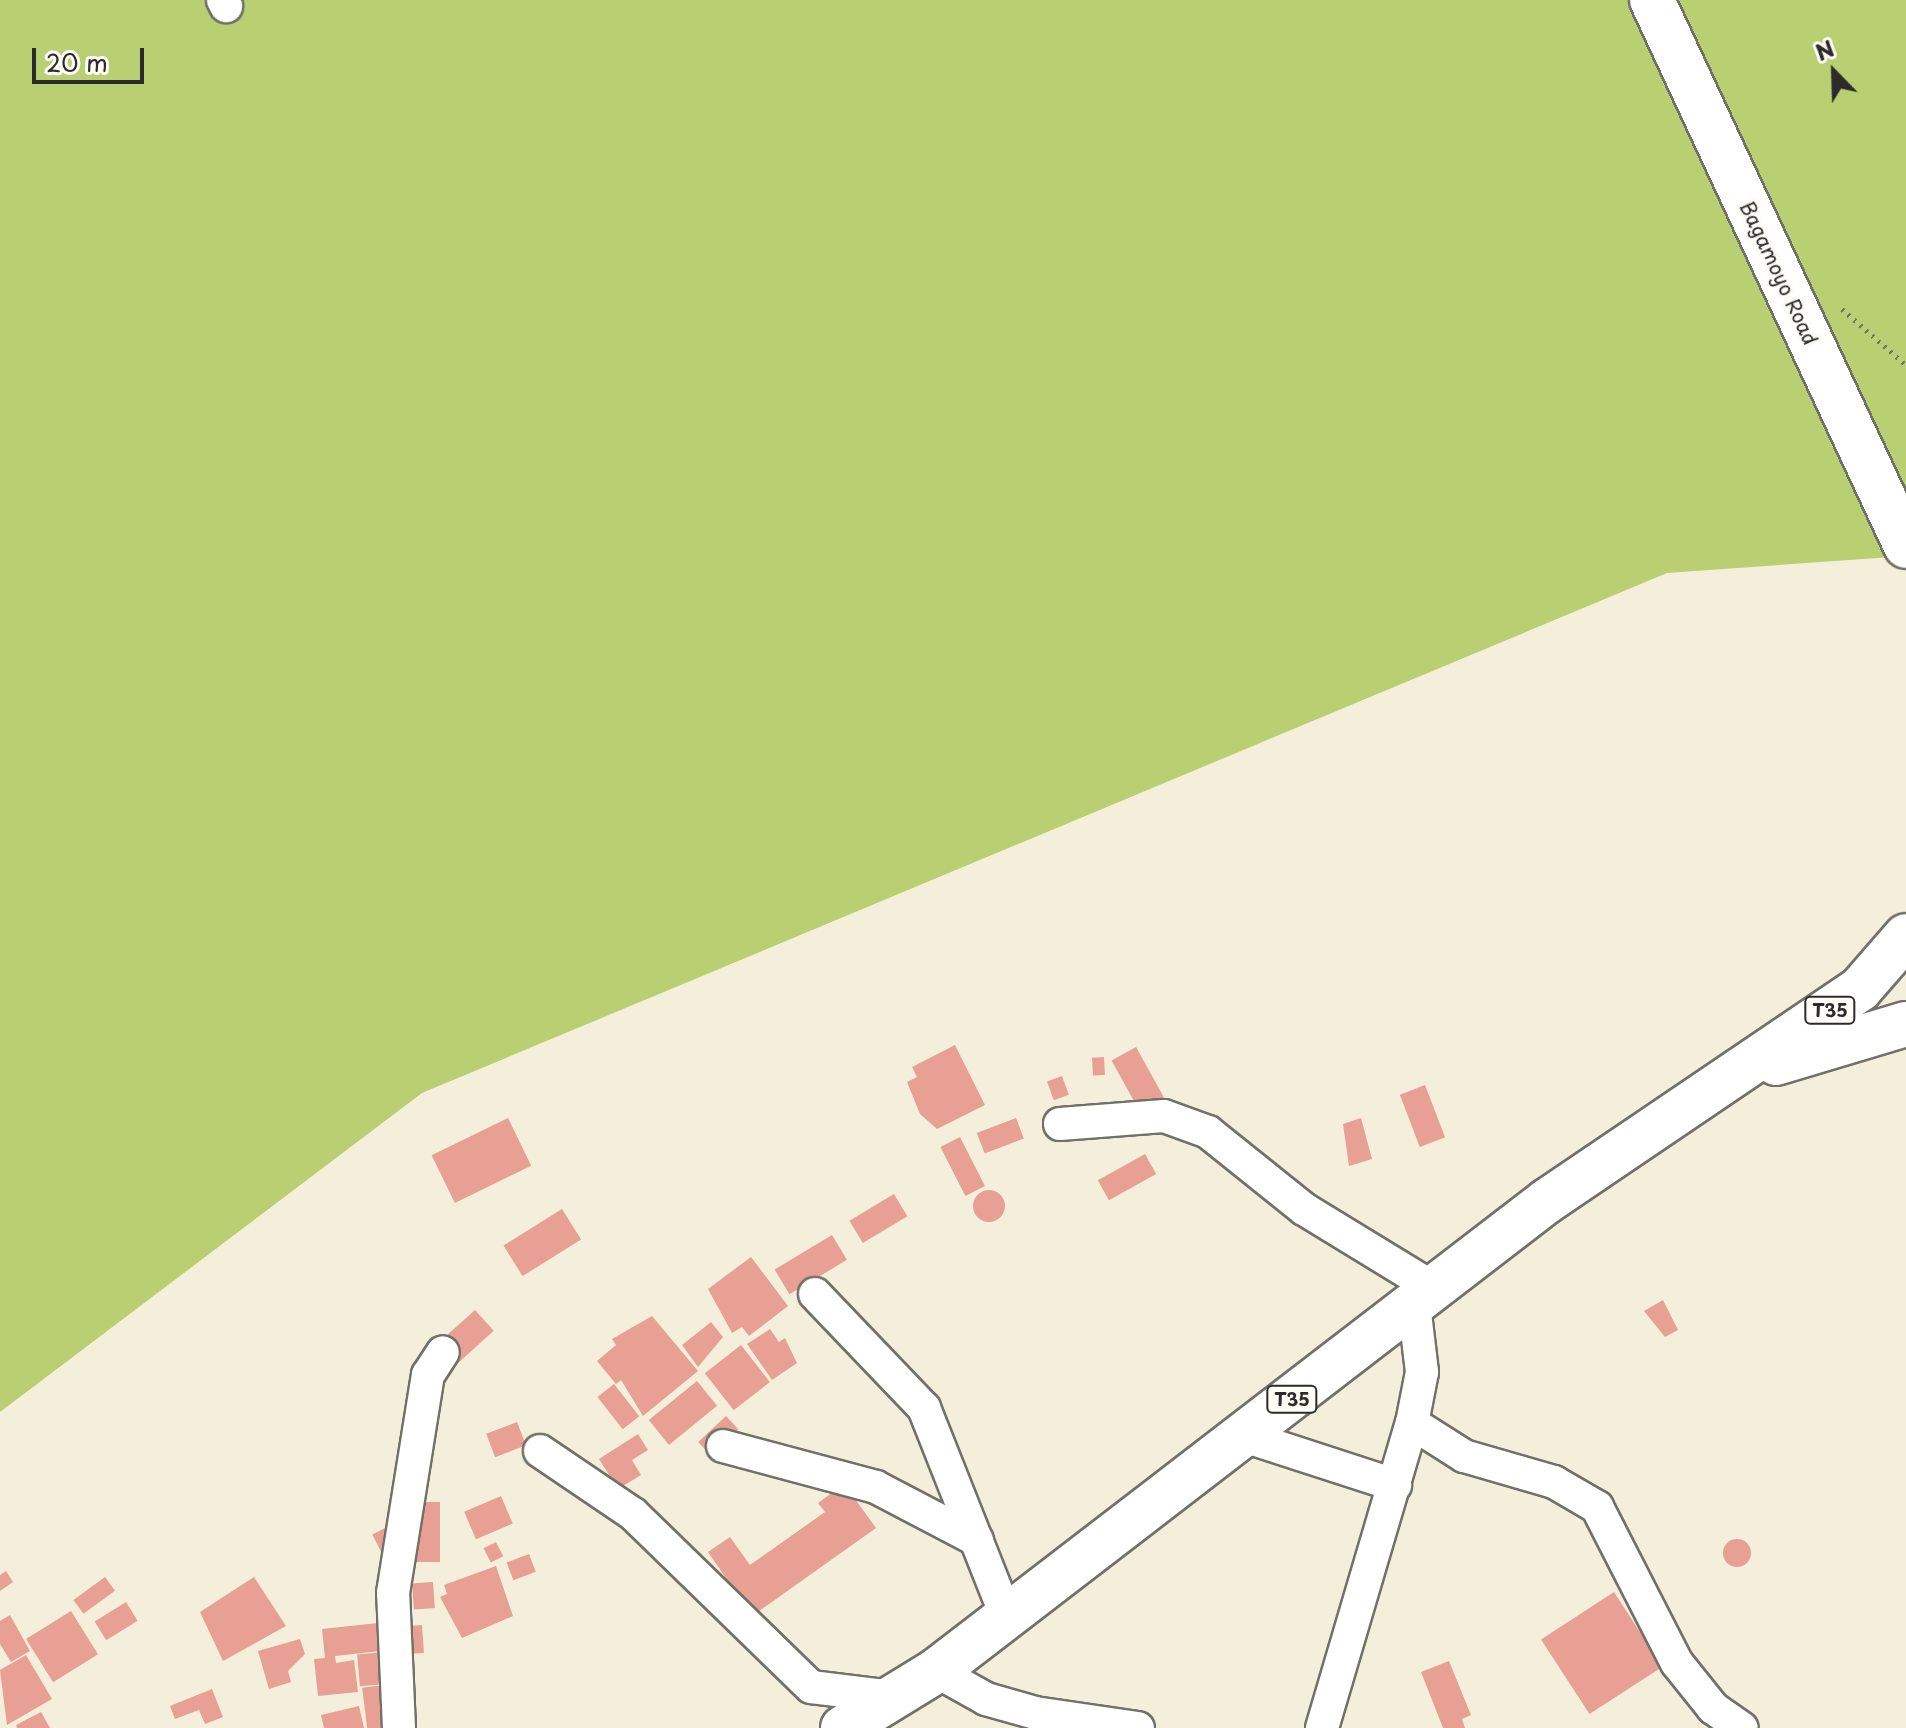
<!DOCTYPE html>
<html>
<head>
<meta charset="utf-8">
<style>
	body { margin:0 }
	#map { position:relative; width:1906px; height:1728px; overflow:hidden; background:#f3efdb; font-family:"Playpen Sans",sans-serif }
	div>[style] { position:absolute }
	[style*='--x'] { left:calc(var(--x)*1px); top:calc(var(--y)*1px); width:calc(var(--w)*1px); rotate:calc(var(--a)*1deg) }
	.green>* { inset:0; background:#bace72 }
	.building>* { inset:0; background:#e9a094; transform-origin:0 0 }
	.round { border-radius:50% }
	.path>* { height:5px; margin-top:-2.5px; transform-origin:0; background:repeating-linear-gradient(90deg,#717069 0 2px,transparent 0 8px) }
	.roads { filter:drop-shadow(2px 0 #717069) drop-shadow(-2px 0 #717069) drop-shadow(0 2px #717069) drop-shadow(0 -2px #717069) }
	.minor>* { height:32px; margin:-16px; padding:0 16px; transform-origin:16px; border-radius:16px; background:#fff }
	.secondary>* { height:44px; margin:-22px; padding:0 22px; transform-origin:22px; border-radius:22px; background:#fff }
	.trunk>* { height:44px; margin:-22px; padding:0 22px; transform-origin:22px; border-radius:22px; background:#fff }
	span { translate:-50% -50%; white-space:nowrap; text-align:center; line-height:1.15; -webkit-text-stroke:8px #fdfcf7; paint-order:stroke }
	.shield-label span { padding:2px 6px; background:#fdfcf7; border:2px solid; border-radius:6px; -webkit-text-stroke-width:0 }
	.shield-label { font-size:18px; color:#2b2b2b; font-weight:700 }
	.street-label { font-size:20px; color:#2b2b2b }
	.north { position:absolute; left:1794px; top:32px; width:80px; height:80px; -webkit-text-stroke:6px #fdfcf7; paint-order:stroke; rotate:337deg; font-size:22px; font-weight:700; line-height:32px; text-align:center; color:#2b2b2b }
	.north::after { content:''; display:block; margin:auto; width:28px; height:36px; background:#2b2b2b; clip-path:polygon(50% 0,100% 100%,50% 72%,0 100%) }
	.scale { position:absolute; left:32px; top:48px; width:112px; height:36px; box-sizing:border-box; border:4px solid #2b2b2b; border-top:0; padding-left:10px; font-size:24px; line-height:28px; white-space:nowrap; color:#2b2b2b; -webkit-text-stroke:6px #fdfcf7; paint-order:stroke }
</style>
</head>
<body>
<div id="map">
	<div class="green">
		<i style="clip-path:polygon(0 0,1906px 0,1906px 556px,1667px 573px,422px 1093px,0 1412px)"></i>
	</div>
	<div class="building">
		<i style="clip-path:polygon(955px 1045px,985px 1105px,937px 1129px,920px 1114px,907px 1082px,917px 1077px,912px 1067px)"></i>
		<i style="left:1136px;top:1047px;width:68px;height:28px;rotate:61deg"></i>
		<i style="left:1104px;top:1057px;width:18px;height:12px;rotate:87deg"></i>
		<i style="left:1062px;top:1076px;width:20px;height:16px;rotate:70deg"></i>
		<i style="left:1425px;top:1085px;width:56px;height:27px;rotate:69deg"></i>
		<i style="left:508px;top:1118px;width:53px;height:85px;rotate:64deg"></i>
		<i style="left:1016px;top:1118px;width:22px;height:42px;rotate:69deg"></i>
		<i style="clip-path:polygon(1361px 1118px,1372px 1159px,1349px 1166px,1343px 1124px)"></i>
		<i style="left:960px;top:1137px;width:55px;height:22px;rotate:63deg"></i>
		<i style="left:1145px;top:1154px;width:23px;height:54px;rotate:61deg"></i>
		<i class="round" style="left:973px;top:1190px;width:32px;height:32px"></i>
		<i style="left:894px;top:1194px;width:26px;height:52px;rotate:59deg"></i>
		<i style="left:562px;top:1209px;width:36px;height:69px;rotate:58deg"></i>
		<i style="left:832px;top:1235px;width:29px;height:67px;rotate:59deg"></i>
		<i style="clip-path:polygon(751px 1257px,788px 1306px,749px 1336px,742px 1327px,732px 1333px,708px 1289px)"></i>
		<i style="clip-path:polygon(1663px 1300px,1678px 1330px,1665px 1337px,1644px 1311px)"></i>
		<i style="left:475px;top:1310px;width:28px;height:48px;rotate:48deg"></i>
		<i style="clip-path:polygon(652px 1316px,698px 1371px,643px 1416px,621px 1380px,616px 1384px,597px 1361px,616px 1345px,612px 1339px)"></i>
		<i style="clip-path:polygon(711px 1322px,723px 1337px,698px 1367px,682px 1345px)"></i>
		<i style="clip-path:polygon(770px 1329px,779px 1342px,785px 1338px,797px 1363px,772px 1380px,747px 1344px)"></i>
		<i style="left:741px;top:1345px;width:47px;height:46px;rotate:52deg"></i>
		<i style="left:697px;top:1381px;width:32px;height:62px;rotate:51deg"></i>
		<i style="left:614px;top:1384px;width:41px;height:21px;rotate:52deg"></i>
		<i style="left:726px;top:1416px;width:18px;height:38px;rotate:47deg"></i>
		<i style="left:517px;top:1422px;width:25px;height:33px;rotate:69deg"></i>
		<i style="clip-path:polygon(638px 1434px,648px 1450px,632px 1460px,641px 1475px,618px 1489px,599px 1459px)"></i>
		<i style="clip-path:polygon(844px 1484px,876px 1528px,752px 1616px,708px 1552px,730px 1537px,750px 1565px,825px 1512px,818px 1503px)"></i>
		<i style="left:501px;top:1496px;width:30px;height:40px;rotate:67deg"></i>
		<i style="left:413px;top:1502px;width:27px;height:60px"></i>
		<i style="left:391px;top:1525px;width:20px;height:21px;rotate:63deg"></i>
		<i class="round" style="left:1723px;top:1539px;width:28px;height:28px"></i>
		<i style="left:496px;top:1542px;width:16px;height:14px;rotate:63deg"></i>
		<i style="left:529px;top:1554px;width:19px;height:24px;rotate:69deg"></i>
		<i style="clip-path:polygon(496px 1566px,513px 1616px,462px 1638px,440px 1597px,447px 1594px,444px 1585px)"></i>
		<i style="clip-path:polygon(6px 1571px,13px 1582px,0 1591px,0 1575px)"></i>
		<i style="left:105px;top:1577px;width:17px;height:39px;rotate:54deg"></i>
		<i style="clip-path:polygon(254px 1577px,286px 1626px,223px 1661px,200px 1612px)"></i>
		<i style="left:433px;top:1582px;width:26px;height:21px;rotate:86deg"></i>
		<i style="left:1614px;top:1592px;width:89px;height:87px;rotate:57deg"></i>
		<i style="left:126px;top:1602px;width:22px;height:37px;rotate:58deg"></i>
		<i style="left:71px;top:1611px;width:51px;height:53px;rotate:58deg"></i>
		<i style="clip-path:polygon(10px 1615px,30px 1651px,11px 1662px,0 1644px,0 1621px)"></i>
		<i style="clip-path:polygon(387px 1622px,390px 1650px,335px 1656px,336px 1663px,354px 1660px,358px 1692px,318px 1696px,314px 1659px,325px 1658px,322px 1629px)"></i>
		<i style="left:422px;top:1625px;width:28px;height:24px;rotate:86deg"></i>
		<i style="clip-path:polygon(300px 1639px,305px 1654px,288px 1671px,291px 1682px,269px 1689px,258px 1651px)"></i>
		<i style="left:385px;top:1652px;width:32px;height:28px;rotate:85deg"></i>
		<i style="clip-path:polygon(26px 1655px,52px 1699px,7px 1725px,0 1670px)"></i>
		<i style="clip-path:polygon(1449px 1661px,1471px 1715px,1462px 1719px,1465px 1728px,1443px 1728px,1421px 1672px)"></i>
		<i style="left:384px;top:1685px;width:43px;height:22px;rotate:83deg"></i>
		<i style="clip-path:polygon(212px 1689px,223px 1717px,205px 1724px,199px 1710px,175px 1719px,170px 1706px)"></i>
		<i style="clip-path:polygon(359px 1706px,364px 1728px,324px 1728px,321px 1715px)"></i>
		<i style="clip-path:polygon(41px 1712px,50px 1728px,17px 1728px,16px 1725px)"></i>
	</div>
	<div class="path">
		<i style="--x:1842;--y:309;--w:85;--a:41.2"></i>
	</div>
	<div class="roads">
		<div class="minor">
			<i style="--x:223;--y:0;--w:7;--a:63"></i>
			<i style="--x:1060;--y:1124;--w:104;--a:-4.4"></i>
			<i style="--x:1164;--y:1116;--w:47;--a:20"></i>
			<i style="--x:1208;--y:1132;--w:123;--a:38.7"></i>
			<i style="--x:1304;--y:1209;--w:153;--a:31.4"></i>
			<i style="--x:815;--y:1294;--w:158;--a:46.3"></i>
			<i style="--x:924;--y:1408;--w:226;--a:68.4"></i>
			<i style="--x:1412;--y:1423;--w:62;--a:32.4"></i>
			<i style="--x:1464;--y:1456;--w:94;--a:16.1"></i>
			<i style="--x:1554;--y:1482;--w:50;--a:30.2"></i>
			<i style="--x:1597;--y:1507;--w:175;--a:62.9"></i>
			<i style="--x:1677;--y:1663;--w:58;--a:51.3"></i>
			<i style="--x:1713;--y:1708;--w:35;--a:35"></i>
			<i style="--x:1244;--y:1436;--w:159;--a:18"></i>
			<i style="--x:723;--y:1446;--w:158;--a:15"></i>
			<i style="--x:876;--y:1487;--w:114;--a:27.7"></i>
			<i style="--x:540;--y:1451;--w:112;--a:34.1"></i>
			<i style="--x:633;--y:1514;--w:248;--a:44.2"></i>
			<i style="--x:811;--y:1687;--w:82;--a:7"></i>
			<i style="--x:936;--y:1671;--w:57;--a:29.2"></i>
			<i style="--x:986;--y:1699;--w:51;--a:15.9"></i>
			<i style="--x:1035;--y:1713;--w:104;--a:8.3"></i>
			<i style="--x:399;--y:1728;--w:135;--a:-92.5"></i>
			<i style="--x:393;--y:1593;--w:221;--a:-80.9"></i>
			<i style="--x:428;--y:1375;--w:27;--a:-57"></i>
			<i style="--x:1322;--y:1728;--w:318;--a:-73.6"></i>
			<i style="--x:1412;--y:1423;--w:52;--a:-78.9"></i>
			<i style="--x:1422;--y:1372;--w:67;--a:-96.8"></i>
		</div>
		<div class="secondary">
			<i style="--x:1652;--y:0;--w:602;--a:65.05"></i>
		</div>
		<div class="trunk">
			<i style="--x:1776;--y:1063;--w:136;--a:-16.7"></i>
			<i style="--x:843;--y:1728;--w:109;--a:-31.5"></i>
			<i style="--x:936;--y:1671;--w:771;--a:-37.57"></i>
			<i style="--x:1547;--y:1201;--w:378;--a:-34.1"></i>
			<i style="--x:1860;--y:989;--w:70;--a:-49"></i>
		</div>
	</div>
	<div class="shield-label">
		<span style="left:1830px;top:1010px">T35</span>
		<span style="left:1292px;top:1399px">T35</span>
	</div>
	<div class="street-label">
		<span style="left:1779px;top:273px;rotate:65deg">Bagamoyo Road</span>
	</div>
	<div class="north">N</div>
	<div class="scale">20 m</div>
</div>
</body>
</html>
